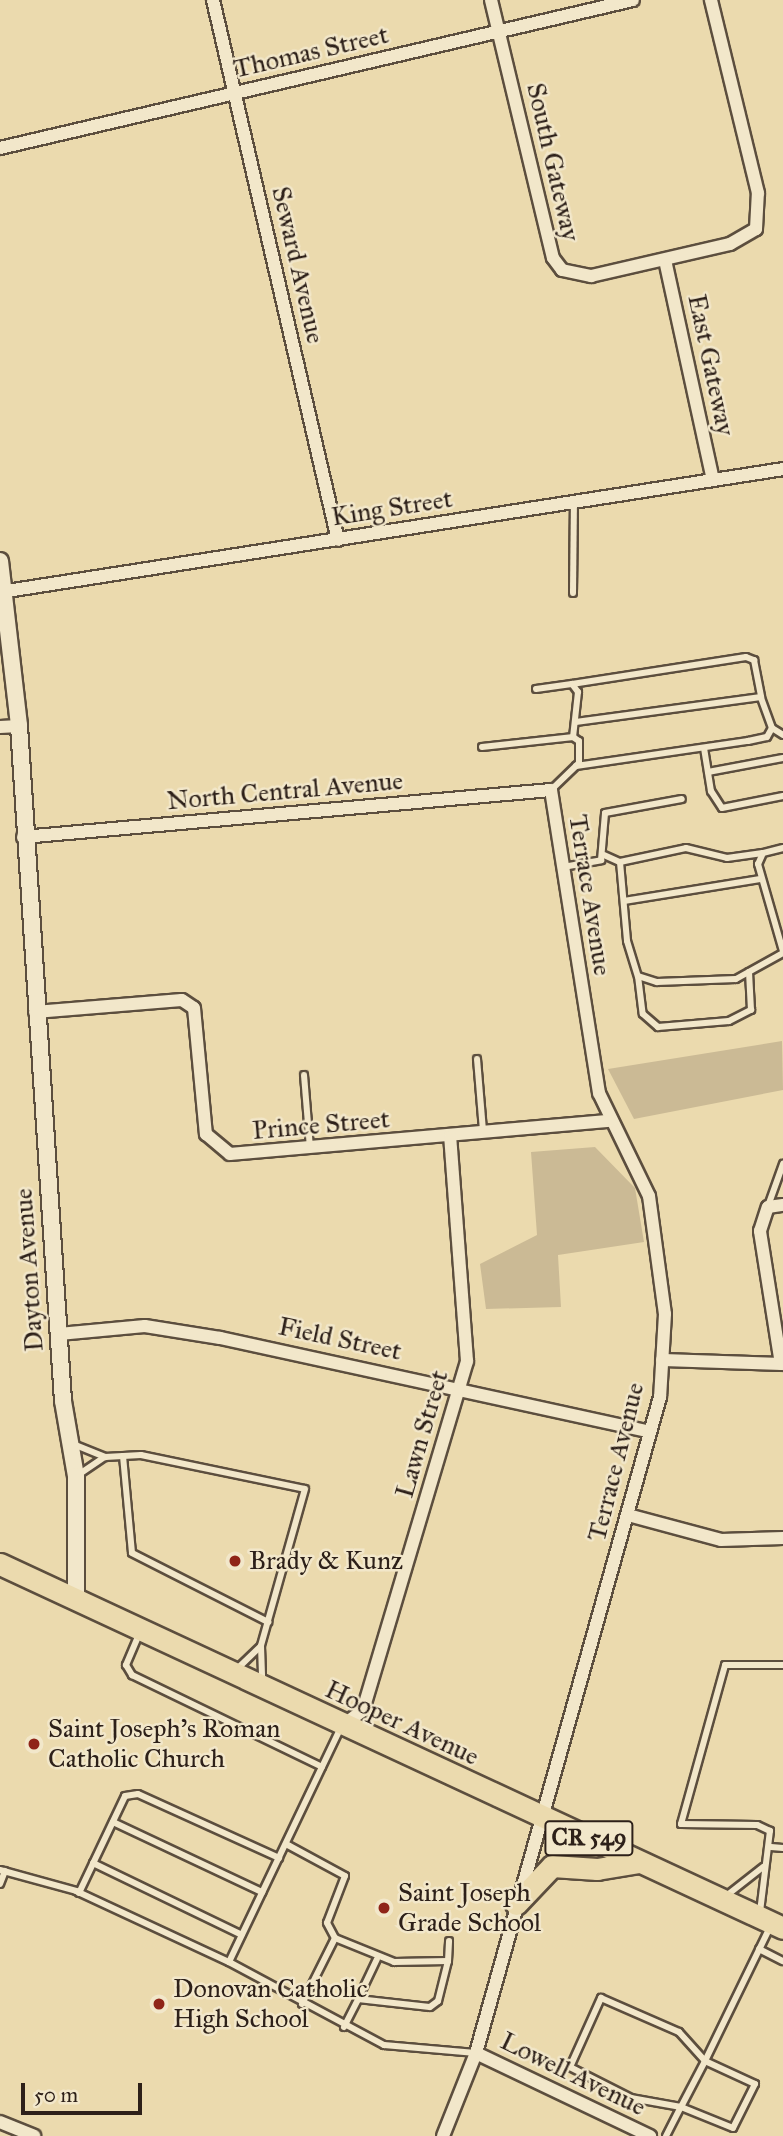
<!DOCTYPE html>
<html>
<head>
<meta charset="utf-8">
<style>
	body { margin:0 }
	#map { position:relative; width:783px; height:2136px; overflow:hidden; background:#ebdaae; font-family:"IM FELL Great Primer",serif }
	div>[style] { position:absolute }
	[style*='--x'] { left:calc(var(--x)*1px); top:calc(var(--y)*1px); width:calc(var(--w)*1px); rotate:calc(var(--a)*1deg) }
	.green>* { inset:0; background:#cbba95 }
	.roads { filter:drop-shadow(2px 0 #5c4e3e) drop-shadow(-2px 0 #5c4e3e) drop-shadow(0 2px #5c4e3e) drop-shadow(0 -2px #5c4e3e) }
	.service>* { height:6px; margin:-3px; padding:0 3px; transform-origin:3px; border-radius:3px; background:#f2e7ca }
	.minor>* { height:12px; margin:-6px; padding:0 6px; transform-origin:6px; border-radius:6px; background:#f2e7ca }
	.tertiary>* { height:16px; margin:-8px; padding:0 8px; transform-origin:8px; border-radius:8px; background:#f2e7ca }
	.primary>* { height:21px; margin:-10.5px; padding:0 10.5px; transform-origin:10.5px; border-radius:10.5px; background:#ebdaae }
	.dots>* { width:19px; height:19px; translate:-50% -50%; box-sizing:border-box; border:4px solid #f2e7ca; border-radius:50% }
	span { translate:-50% -50%; white-space:nowrap; text-align:center; line-height:1.15; -webkit-text-stroke:5px #f2e7ca; paint-order:stroke }
	.shield-label span { padding:2px 5px; background:#f2e7ca; border:2px solid; border-radius:5px; -webkit-text-stroke-width:0 }
	.shield-label { font-size:24px; color:#2d2019; font-weight:700 }
	.street-label { font-size:26px; color:#2d2019 }
	.poi-label { font-size:26px; color:#2d2019 }
	.left { translate:0 -50%; text-align:left }
	.scale { position:absolute; left:21px; top:2083px; width:121px; height:32px; box-sizing:border-box; border:4px solid #2d2019; border-top:0; padding-left:9px; font-size:21px; line-height:24px; white-space:nowrap; color:#2d2019; -webkit-text-stroke:5px #f2e7ca; paint-order:stroke }
</style>
</head>
<body>
<div id="map">
	<div class="green">
		<i style="clip-path:polygon(782px 1041px,783px 1090px,634px 1119px,608px 1069px)"></i>
		<i style="clip-path:polygon(595px 1147px,635px 1188px,644px 1242px,558px 1255px,561px 1307px,486px 1309px,480px 1264px,537px 1235px,531px 1152px)"></i>
	</div>
	<div class="roads">
		<div class="service">
			<i style="--x:573;--y:593;--w:91;--a:-89.4"></i>
			<i style="--x:572;--y:684;--w:176;--a:-8.8"></i>
			<i style="--x:746;--y:657;--w:9;--a:21"></i>
			<i style="--x:754;--y:660;--w:38;--a:79"></i>
			<i style="--x:536;--y:689;--w:36;--a:-8"></i>
			<i style="--x:572;--y:684;--w:10;--a:53"></i>
			<i style="--x:578;--y:692;--w:45;--a:96.3"></i>
			<i style="--x:772;--y:728;--w:13;--a:32"></i>
			<i style="--x:482;--y:747;--w:92;--a:-6.3"></i>
			<i style="--x:573;--y:737;--w:7;--a:34"></i>
			<i style="--x:579;--y:741;--w:22;--a:90"></i>
			<i style="--x:579;--y:763;--w:39;--a:136"></i>
			<i style="--x:704;--y:748;--w:44;--a:80.8"></i>
			<i style="--x:711;--y:791;--w:20;--a:57"></i>
			<i style="--x:722;--y:808;--w:62;--a:-11.1"></i>
			<i style="--x:576;--y:766;--w:174;--a:-8.3"></i>
			<i style="--x:748;--y:741;--w:19;--a:-12"></i>
			<i style="--x:767;--y:737;--w:10;--a:-61"></i>
			<i style="--x:772;--y:728;--w:33;--a:-110"></i>
			<i style="--x:761;--y:697;--w:187;--a:172.3"></i>
			<i style="--x:708;--y:772;--w:76;--a:-10.6"></i>
			<i style="--x:783;--y:848;--w:21;--a:166"></i>
			<i style="--x:763;--y:853;--w:12;--a:114"></i>
			<i style="--x:758;--y:864;--w:91;--a:74"></i>
			<i style="--x:604;--y:855;--w:17;--a:24"></i>
			<i style="--x:620;--y:862;--w:79;--a:84.9"></i>
			<i style="--x:627;--y:941;--w:37;--a:73"></i>
			<i style="--x:638;--y:976;--w:20;--a:18"></i>
			<i style="--x:657;--y:982;--w:79;--a:-2.2"></i>
			<i style="--x:736;--y:979;--w:54;--a:-29"></i>
			<i style="--x:620;--y:862;--w:67;--a:-12"></i>
			<i style="--x:686;--y:848;--w:42;--a:13.7"></i>
			<i style="--x:727;--y:858;--w:36;--a:-8"></i>
			<i style="--x:563;--y:867;--w:39;--a:-10"></i>
			<i style="--x:601;--y:860;--w:47;--a:-85.1"></i>
			<i style="--x:605;--y:813;--w:78;--a:-10.3"></i>
			<i style="--x:624;--y:901;--w:138;--a:-9.2"></i>
			<i style="--x:638;--y:976;--w:38;--a:83"></i>
			<i style="--x:643;--y:1014;--w:20;--a:41"></i>
			<i style="--x:658;--y:1027;--w:71;--a:-4.8"></i>
			<i style="--x:729;--y:1021;--w:25;--a:-27"></i>
			<i style="--x:751;--y:1010;--w:38;--a:-93"></i>
			<i style="--x:477;--y:1059;--w:72;--a:85.2"></i>
			<i style="--x:304;--y:1075;--w:73;--a:85.3"></i>
			<i style="--x:768;--y:1206;--w:45;--a:-70.3"></i>
			<i style="--x:73;--y:1444;--w:35;--a:22"></i>
			<i style="--x:105;--y:1457;--w:36;--a:-3"></i>
			<i style="--x:141;--y:1455;--w:167;--a:11.7"></i>
			<i style="--x:305;--y:1489;--w:163;--a:105.7"></i>
			<i style="--x:123;--y:1456;--w:97;--a:84.7"></i>
			<i style="--x:132;--y:1553;--w:153;--a:26.9"></i>
			<i style="--x:78;--y:1475;--w:32;--a:-34"></i>
			<i style="--x:140;--y:1632;--w:36;--a:113"></i>
			<i style="--x:126;--y:1665;--w:12;--a:59"></i>
			<i style="--x:132;--y:1675;--w:211;--a:25.8"></i>
			<i style="--x:237;--y:1669;--w:33;--a:-44"></i>
			<i style="--x:261;--y:1646;--w:33;--a:88"></i>
			<i style="--x:113;--y:1822;--w:165;--a:25.2"></i>
			<i style="--x:286;--y:1844;--w:67;--a:28.5"></i>
			<i style="--x:345;--y:1876;--w:50;--a:111"></i>
			<i style="--x:327;--y:1923;--w:17;--a:62"></i>
			<i style="--x:335;--y:1938;--w:64;--a:22.1"></i>
			<i style="--x:394;--y:1962;--w:54;--a:-1.1"></i>
			<i style="--x:448;--y:1961;--w:20;--a:-87"></i>
			<i style="--x:771;--y:1847;--w:12;--a:5"></i>
			<i style="--x:93;--y:1863;--w:165;--a:25.8"></i>
			<i style="--x:0;--y:1870;--w:79;--a:15.4"></i>
			<i style="--x:76;--y:1891;--w:169;--a:24.9"></i>
			<i style="--x:229;--y:1962;--w:176;--a:28.2"></i>
			<i style="--x:384;--y:2045;--w:92;--a:5"></i>
			<i style="--x:0;--y:1884;--w:14;--a:-69"></i>
			<i style="--x:79;--y:1893;--w:107;--a:-64.6"></i>
			<i style="--x:125;--y:1796;--w:13;--a:-9"></i>
			<i style="--x:138;--y:1794;--w:155;--a:24.4"></i>
			<i style="--x:726;--y:1896;--w:47;--a:-38.1"></i>
			<i style="--x:760;--y:1912;--w:82;--a:-83"></i>
			<i style="--x:770;--y:1831;--w:14;--a:-155"></i>
			<i style="--x:757;--y:1825;--w:76;--a:-179.2"></i>
			<i style="--x:681;--y:1824;--w:165;--a:-74.5"></i>
			<i style="--x:725;--y:1665;--w:58;--a:0"></i>
			<i style="--x:759;--y:1949;--w:27;--a:27"></i>
			<i style="--x:229;--y:1962;--w:260;--a:-64.5"></i>
			<i style="--x:358;--y:1999;--w:44;--a:-64.6"></i>
			<i style="--x:302;--y:2004;--w:74;--a:-63.4"></i>
			<i style="--x:344;--y:2027;--w:31;--a:-63"></i>
			<i style="--x:358;--y:1999;--w:72;--a:6.3"></i>
			<i style="--x:430;--y:2007;--w:10;--a:-37"></i>
			<i style="--x:438;--y:2001;--w:41;--a:-76"></i>
			<i style="--x:666;--y:2136;--w:33;--a:-63"></i>
			<i style="--x:681;--y:2107;--w:52;--a:-62.4"></i>
			<i style="--x:705;--y:2061;--w:55;--a:24.7"></i>
			<i style="--x:755;--y:2084;--w:49;--a:116.6"></i>
			<i style="--x:733;--y:2128;--w:56;--a:-158"></i>
			<i style="--x:681;--y:2107;--w:51;--a:-169.8"></i>
			<i style="--x:631;--y:2098;--w:68;--a:-153.1"></i>
			<i style="--x:570;--y:2067;--w:76;--a:-65.8"></i>
			<i style="--x:601;--y:1998;--w:85;--a:23.6"></i>
			<i style="--x:679;--y:2032;--w:39;--a:48"></i>
			<i style="--x:705;--y:2061;--w:151;--a:-64.1"></i>
		</div>
		<div class="minor">
			<i style="--x:213;--y:0;--w:554;--a:76.97"></i>
			<i style="--x:491;--y:0;--w:265;--a:76.5"></i>
			<i style="--x:553;--y:258;--w:15;--a:53"></i>
			<i style="--x:562;--y:270;--w:30;--a:12"></i>
			<i style="--x:591;--y:276;--w:143;--a:-13"></i>
			<i style="--x:730;--y:244;--w:30;--a:-30"></i>
			<i style="--x:756;--y:229;--w:36;--a:-87"></i>
			<i style="--x:758;--y:193;--w:199;--a:-103.7"></i>
			<i style="--x:0;--y:148;--w:650;--a:-13.16"></i>
			<i style="--x:665;--y:260;--w:225;--a:77.7"></i>
			<i style="--x:7;--y:591;--w:786;--a:-8.93"></i>
			<i style="--x:0;--y:727;--w:19;--a:-3"></i>
			<i style="--x:23;--y:837;--w:530;--a:-5.09"></i>
			<i style="--x:551;--y:790;--w:307;--a:81"></i>
			<i style="--x:599;--y:1093;--w:114;--a:64.1"></i>
			<i style="--x:649;--y:1196;--w:119;--a:82.3"></i>
			<i style="--x:665;--y:1314;--w:83;--a:93.4"></i>
			<i style="--x:660;--y:1397;--w:681;--a:105.67"></i>
			<i style="--x:476;--y:2053;--w:89;--a:111.7"></i>
			<i style="--x:35;--y:1012;--w:147;--a:-4.7"></i>
			<i style="--x:182;--y:1000;--w:14;--a:34"></i>
			<i style="--x:194;--y:1008;--w:127;--a:84.6"></i>
			<i style="--x:206;--y:1134;--w:31;--a:40"></i>
			<i style="--x:230;--y:1154;--w:381;--a:-5"></i>
			<i style="--x:59;--y:1334;--w:86;--a:-5.3"></i>
			<i style="--x:145;--y:1326;--w:76;--a:9.1"></i>
			<i style="--x:220;--y:1338;--w:440;--a:12.3"></i>
			<i style="--x:662;--y:1360;--w:121;--a:1.9"></i>
			<i style="--x:781;--y:1364;--w:135;--a:-99"></i>
			<i style="--x:760;--y:1231;--w:25;--a:-72"></i>
			<i style="--x:768;--y:1207;--w:15;--a:-8"></i>
			<i style="--x:628;--y:1515;--w:96;--a:15"></i>
			<i style="--x:721;--y:1540;--w:62;--a:-1.8"></i>
			<i style="--x:342;--y:1726;--w:26;--a:-37"></i>
			<i style="--x:363;--y:1710;--w:364;--a:-73.4"></i>
			<i style="--x:467;--y:1361;--w:225;--a:-94.3"></i>
			<i style="--x:476;--y:2053;--w:193;--a:25.5"></i>
			<i style="--x:0;--y:2122;--w:37;--a:22"></i>
		</div>
		<div class="tertiary">
			<i style="--x:0;--y:561;--w:166;--a:83.4"></i>
			<i style="--x:19;--y:726;--w:676;--a:86.27"></i>
			<i style="--x:63;--y:1401;--w:76;--a:80.2"></i>
			<i style="--x:76;--y:1476;--w:123;--a:90"></i>
		</div>
		<div class="primary">
			<i style="--x:0;--y:1564;--w:863;--a:24.93"></i>
			<i style="--x:516;--y:1904;--w:52;--a:-46.5"></i>
			<i style="--x:552;--y:1866;--w:45;--a:3.8"></i>
			<i style="--x:597;--y:1869;--w:43;--a:-9.5"></i>
		</div>
	</div>
	<div class="dots">
		<i style="left:235px;top:1561px;background:#8f2418"></i>
		<i style="left:34px;top:1744px;background:#8f2418"></i>
		<i style="left:384px;top:1908px;background:#8f2418"></i>
		<i style="left:159px;top:2004px;background:#8f2418"></i>
	</div>
	<div class="shield-label">
		<span style="left:589px;top:1838px">CR 549</span>
	</div>
	<div class="street-label">
		<span style="left:311px;top:52px;rotate:-13deg">Thomas Street</span>
		<span style="left:553px;top:162px;rotate:77deg">South Gateway</span>
		<span style="left:298px;top:265px;rotate:77deg">Seward Avenue</span>
		<span style="left:711px;top:365px;rotate:78deg">East Gateway</span>
		<span style="left:392px;top:508px;rotate:-9deg">King Street</span>
		<span style="left:285px;top:791px;rotate:-5deg">North Central Avenue</span>
		<span style="left:590px;top:895px;rotate:81deg">Terrace Avenue</span>
		<span style="left:321px;top:1125px;rotate:-5deg">Prince Street</span>
		<span style="left:29px;top:1270px;rotate:-94deg">Dayton Avenue</span>
		<span style="left:340px;top:1339px;rotate:12deg">Field Street</span>
		<span style="left:422px;top:1434px;rotate:-74deg">Lawn Street</span>
		<span style="left:616px;top:1462px;rotate:-76deg">Terrace Avenue</span>
		<span style="left:402px;top:1723px;rotate:25deg">Hooper Avenue</span>
		<span style="left:573px;top:2074px;rotate:26deg">Lowell Avenue</span>
	</div>
	<div class="poi-label">
		<span class="left" style="left:249px;top:1561px">Brady &amp; Kunz</span>
		<span class="left" style="left:48px;top:1744px">Saint Joseph's Roman<br>Catholic Church</span>
		<span class="left" style="left:398px;top:1908px">Saint Joseph<br>Grade School</span>
		<span class="left" style="left:173px;top:2004px">Donovan Catholic<br>High School</span>
	</div>
	<div class="scale">50 m</div>
</div>
</body>
</html>
